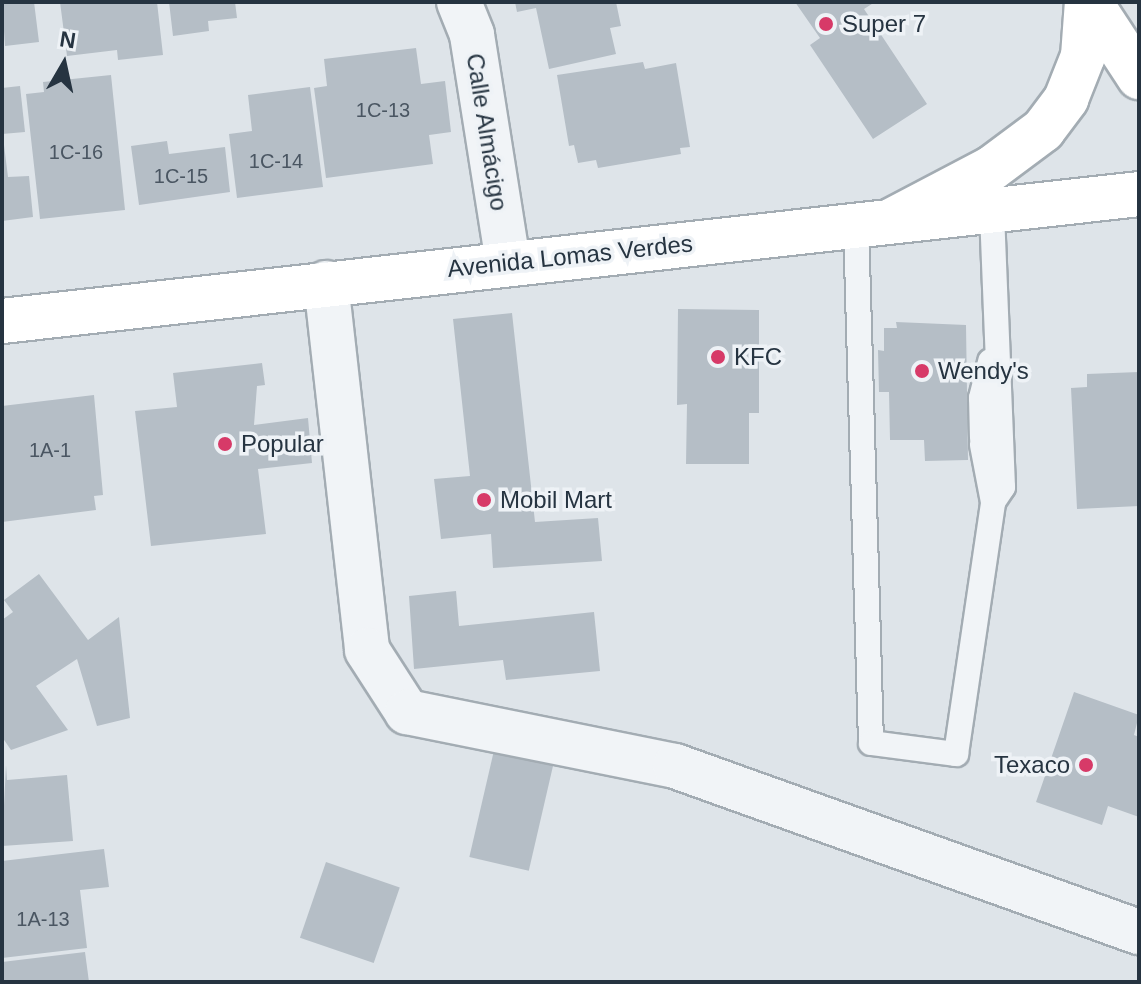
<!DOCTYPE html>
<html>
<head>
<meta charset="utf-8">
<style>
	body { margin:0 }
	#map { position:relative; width:1141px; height:984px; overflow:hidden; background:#dee4e9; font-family:Helvetica,sans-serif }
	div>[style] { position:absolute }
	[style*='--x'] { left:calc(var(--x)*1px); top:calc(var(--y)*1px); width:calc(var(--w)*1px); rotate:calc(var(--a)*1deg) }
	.building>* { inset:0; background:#b5bec6; transform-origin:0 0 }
	.roads { filter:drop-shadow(2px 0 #a3acb3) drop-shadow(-2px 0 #a3acb3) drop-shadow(0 2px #a3acb3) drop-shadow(0 -2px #a3acb3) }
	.lane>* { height:24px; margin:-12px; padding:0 12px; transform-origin:12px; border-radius:12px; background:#f1f4f7 }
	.street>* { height:44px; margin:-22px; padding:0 22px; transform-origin:22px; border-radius:22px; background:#f1f4f7 }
	.secondary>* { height:44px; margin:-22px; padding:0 22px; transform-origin:22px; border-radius:22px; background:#fff }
	.highway>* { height:44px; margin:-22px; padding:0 22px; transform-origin:22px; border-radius:22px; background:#fff }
	.dots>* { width:22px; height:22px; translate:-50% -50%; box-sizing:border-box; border:4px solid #eef2f6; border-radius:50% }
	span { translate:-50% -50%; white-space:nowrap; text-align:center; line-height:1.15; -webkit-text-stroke:7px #eef2f6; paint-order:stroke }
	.number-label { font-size:20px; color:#4a5662 }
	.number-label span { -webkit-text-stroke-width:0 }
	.poi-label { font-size:24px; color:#263441 }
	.left { translate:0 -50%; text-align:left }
	.right { translate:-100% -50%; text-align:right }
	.street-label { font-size:24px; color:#263441 }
	.frame { position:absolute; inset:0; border:4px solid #263441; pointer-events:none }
	.north { position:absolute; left:24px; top:24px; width:80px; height:80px; -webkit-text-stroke:6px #eef2f6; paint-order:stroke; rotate:9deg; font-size:22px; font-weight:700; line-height:32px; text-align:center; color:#263441 }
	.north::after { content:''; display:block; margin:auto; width:28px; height:36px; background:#263441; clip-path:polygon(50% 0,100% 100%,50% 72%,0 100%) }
</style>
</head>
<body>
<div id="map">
	<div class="building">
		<i style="clip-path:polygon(2px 2px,34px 2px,39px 42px,5px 46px)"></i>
		<i style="clip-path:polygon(60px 2px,157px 2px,163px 55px,118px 60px,117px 50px,67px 56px)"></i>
		<i style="clip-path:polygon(169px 2px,235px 2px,237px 18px,208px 21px,209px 31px,173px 36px)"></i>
		<i style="clip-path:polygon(515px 2px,616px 2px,621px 26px,610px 28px,616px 54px,549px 69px,536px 8px,517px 12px)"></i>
		<i style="clip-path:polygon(795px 2px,875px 2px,864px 9px,927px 104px,873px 139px,810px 45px,820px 38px)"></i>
		<i style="clip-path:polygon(416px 48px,421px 84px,445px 81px,451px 132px,429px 135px,433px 164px,326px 178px,314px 88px,327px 86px,324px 59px)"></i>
		<i style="clip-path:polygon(643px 62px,645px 69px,676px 63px,690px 147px,680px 148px,681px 154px,598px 168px,596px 160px,578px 163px,574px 145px,569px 146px,557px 75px)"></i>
		<i style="clip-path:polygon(111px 75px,125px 210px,40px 219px,26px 94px,44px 92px,43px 82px)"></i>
		<i style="clip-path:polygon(20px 86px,25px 132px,2px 134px,2px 88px)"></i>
		<i style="clip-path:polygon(310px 87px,323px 187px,237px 198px,229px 134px,252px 131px,248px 95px)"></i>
		<i style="clip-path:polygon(167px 141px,169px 154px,225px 147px,230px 192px,139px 205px,131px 146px)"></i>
		<i style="clip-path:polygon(4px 145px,8px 177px,29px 176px,33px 217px,2px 221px)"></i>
		<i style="clip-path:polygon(678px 309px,759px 310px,759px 413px,749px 413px,749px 464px,686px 464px,687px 404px,677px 405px)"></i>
		<i style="clip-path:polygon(512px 313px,535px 522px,598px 518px,602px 561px,493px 568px,491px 534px,441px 539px,434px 479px,470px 476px,453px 319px)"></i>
		<i style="clip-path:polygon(896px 322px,966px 325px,968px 460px,925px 461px,924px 440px,890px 440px,889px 392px,879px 392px,878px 350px,884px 351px,884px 328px,897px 328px)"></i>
		<i style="clip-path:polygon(262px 363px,265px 385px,257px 386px,254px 425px,308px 418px,312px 463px,258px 469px,266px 534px,151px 546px,135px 411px,177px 407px,173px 373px)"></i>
		<i style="clip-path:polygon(1139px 372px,1139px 506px,1077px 509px,1071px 388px,1087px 387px,1087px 374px)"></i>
		<i style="clip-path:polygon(94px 395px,103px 495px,94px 496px,96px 510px,2px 522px,2px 406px)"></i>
		<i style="clip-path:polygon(39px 574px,88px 640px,119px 617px,130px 718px,97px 726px,77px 659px,36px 686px,68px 730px,11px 750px,2px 737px,2px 620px,13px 612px,4px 600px)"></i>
		<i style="clip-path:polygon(456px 591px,459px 626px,594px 612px,600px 671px,506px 680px,503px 660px,414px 669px,409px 596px)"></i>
		<i style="clip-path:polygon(1074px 692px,1139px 715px,1134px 735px,1139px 737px,1139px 817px,1108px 806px,1102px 825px,1036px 802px)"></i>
		<i style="left:495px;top:746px;width:61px;height:114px;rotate:13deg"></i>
		<i style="clip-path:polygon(6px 765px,7px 780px,67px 775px,73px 841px,2px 846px)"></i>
		<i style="clip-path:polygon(104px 849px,109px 887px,80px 890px,87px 948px,2px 958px,2px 861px)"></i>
		<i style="left:326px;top:862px;width:78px;height:80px;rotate:19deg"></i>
		<i style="clip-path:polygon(85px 952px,89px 982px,2px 982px,2px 962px)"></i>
	</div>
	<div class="roads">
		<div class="lane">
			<i style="--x:856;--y:225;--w:518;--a:88.34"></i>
			<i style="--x:871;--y:743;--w:86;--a:7.4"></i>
			<i style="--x:956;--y:754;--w:255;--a:-81.6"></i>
			<i style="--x:993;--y:502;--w:18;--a:-56"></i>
			<i style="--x:1003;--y:487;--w:277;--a:-92.3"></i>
			<i style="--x:982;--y:438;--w:40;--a:-91.4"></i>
			<i style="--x:981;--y:398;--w:38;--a:-76"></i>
			<i style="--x:982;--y:445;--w:58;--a:79.1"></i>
		</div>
		<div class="street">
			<i style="--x:459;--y:2;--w:35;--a:68"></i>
			<i style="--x:472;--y:35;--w:231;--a:81"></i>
			<i style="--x:326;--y:283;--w:369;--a:83.6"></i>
			<i style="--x:367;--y:650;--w:74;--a:57.2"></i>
			<i style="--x:407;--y:712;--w:273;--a:11.4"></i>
			<i style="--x:675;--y:766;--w:493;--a:19.7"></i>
		</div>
		<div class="secondary">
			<i style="--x:2;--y:321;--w:1144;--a:-6.37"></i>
		</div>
		<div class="highway">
			<i style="--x:1090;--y:2;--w:90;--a:56.8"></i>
			<i style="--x:891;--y:221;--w:114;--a:-27.7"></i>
			<i style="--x:992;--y:168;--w:64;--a:-36.7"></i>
			<i style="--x:1043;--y:130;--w:39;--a:-53"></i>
			<i style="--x:1066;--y:99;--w:46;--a:-68.4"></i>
			<i style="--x:1083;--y:56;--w:54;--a:-85.8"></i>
		</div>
	</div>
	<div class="dots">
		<i style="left:826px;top:24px;background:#d73a68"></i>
		<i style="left:718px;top:357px;background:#d73a68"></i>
		<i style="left:922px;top:371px;background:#d73a68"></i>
		<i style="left:225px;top:444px;background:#d73a68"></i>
		<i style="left:484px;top:500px;background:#d73a68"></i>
		<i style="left:1086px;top:765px;background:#d73a68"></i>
	</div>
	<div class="number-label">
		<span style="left:383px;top:110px">1C-13</span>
		<span style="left:76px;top:152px">1C-16</span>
		<span style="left:276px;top:161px">1C-14</span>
		<span style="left:181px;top:176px">1C-15</span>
		<span style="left:50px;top:450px">1A-1</span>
		<span style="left:43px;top:919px">1A-13</span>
	</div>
	<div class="poi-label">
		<span class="left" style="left:842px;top:24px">Super 7</span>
		<span class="left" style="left:734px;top:357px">KFC</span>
		<span class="left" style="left:938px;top:371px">Wendy's</span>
		<span class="left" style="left:241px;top:444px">Popular</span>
		<span class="left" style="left:500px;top:500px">Mobil Mart</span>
		<span class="right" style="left:1070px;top:765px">Texaco</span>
	</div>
	<div class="street-label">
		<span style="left:487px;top:132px;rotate:81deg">Calle Almácigo</span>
		<span style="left:570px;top:256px;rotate:-6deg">Avenida Lomas Verdes</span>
	</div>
	<div class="frame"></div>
	<div class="north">N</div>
</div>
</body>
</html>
